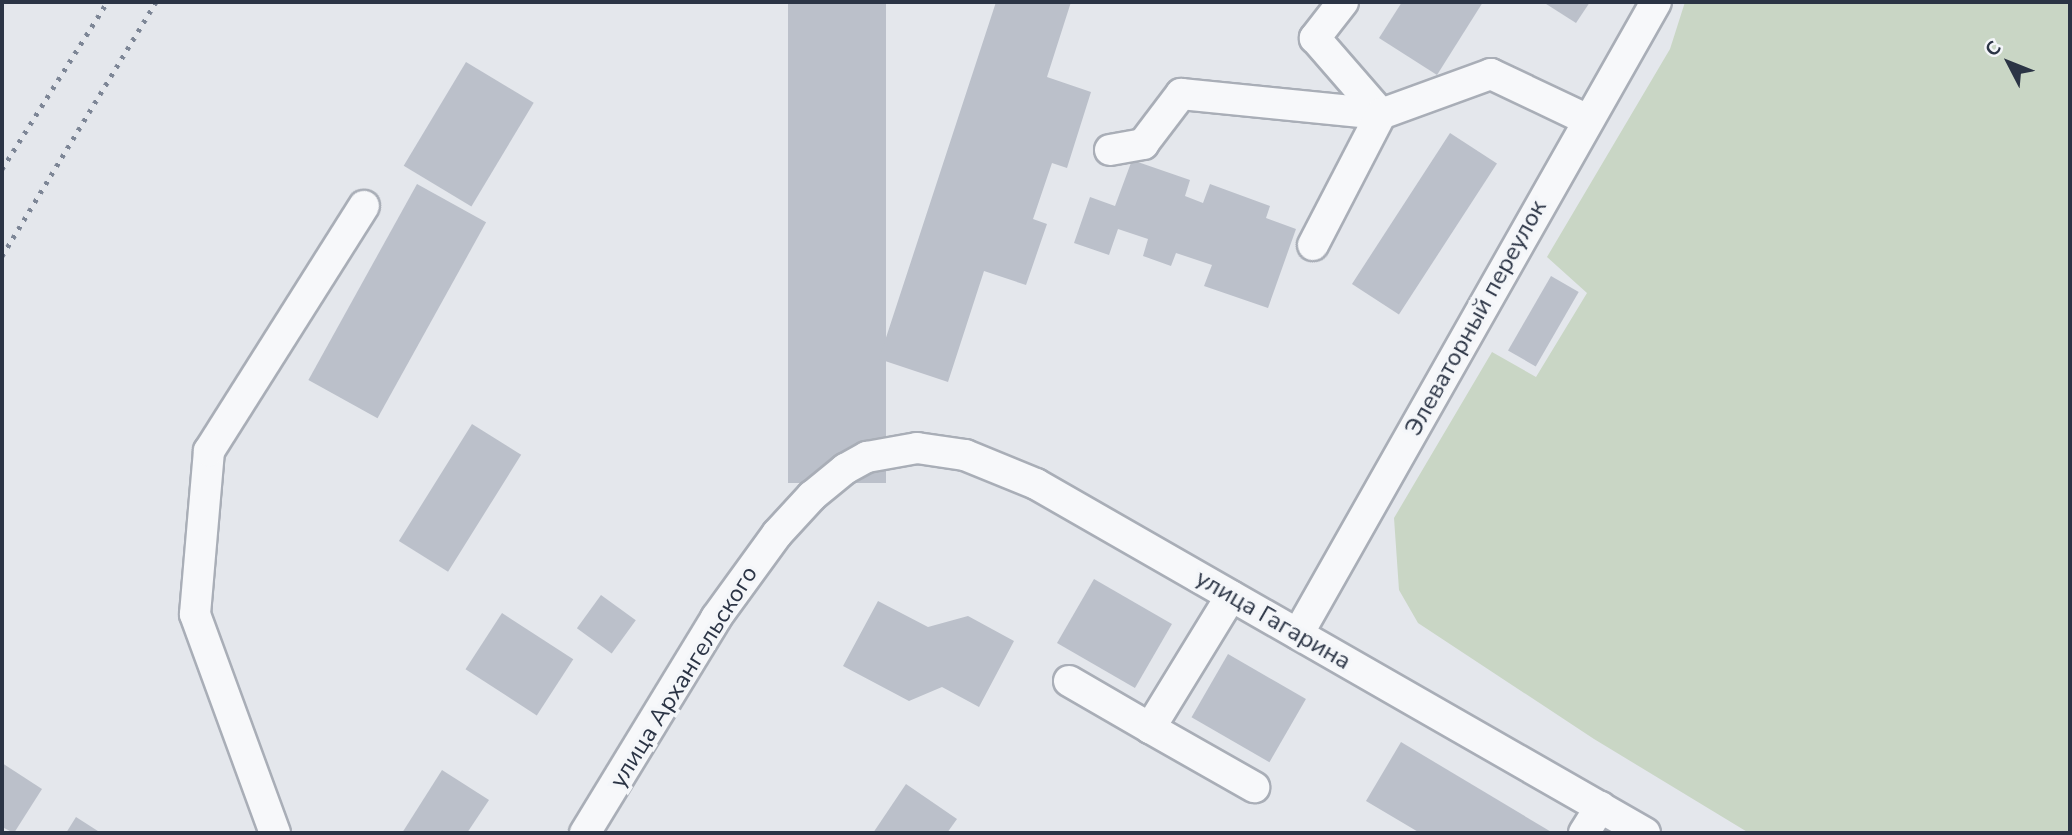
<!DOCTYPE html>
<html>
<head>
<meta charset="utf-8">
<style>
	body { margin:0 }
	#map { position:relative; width:2072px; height:835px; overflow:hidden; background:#e4e7ec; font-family:"Nunito Sans",sans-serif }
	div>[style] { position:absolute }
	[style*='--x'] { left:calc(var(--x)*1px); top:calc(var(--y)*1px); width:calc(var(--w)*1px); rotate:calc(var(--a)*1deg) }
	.green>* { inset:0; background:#c9d6c5 }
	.building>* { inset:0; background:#bbc0ca; transform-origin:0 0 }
	.roads { filter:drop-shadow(2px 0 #a9aeb7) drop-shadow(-2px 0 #a9aeb7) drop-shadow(0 2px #a9aeb7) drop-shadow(0 -2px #a9aeb7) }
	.minor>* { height:30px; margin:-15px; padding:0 15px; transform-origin:15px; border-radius:15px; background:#f7f8fa }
	.rail>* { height:5px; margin-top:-2.5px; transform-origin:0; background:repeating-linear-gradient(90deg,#7d8696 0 3.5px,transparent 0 10.5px) }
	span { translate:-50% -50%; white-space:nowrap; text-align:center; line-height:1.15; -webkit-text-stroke:7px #f4f6f9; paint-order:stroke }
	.street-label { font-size:24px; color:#2b3445 }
	.frame { position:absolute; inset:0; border:4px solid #2b3445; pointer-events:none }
	.north { position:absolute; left:1974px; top:28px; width:70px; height:70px; -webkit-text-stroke:5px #f4f6f9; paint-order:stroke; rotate:312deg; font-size:19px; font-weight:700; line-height:28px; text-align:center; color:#2b3445 }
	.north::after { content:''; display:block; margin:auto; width:24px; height:32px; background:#2b3445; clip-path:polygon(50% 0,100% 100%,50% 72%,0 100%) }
</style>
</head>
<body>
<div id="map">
	<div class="green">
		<i style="clip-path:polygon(1685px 2px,2070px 2px,2070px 833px,1749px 833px,1594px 739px,1418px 623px,1399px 590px,1394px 518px,1492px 352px,1536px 377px,1587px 293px,1547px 257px,1670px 49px)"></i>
	</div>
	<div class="building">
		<i style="left:788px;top:2px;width:98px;height:481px"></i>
		<i style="clip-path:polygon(996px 2px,1071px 2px,1047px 77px,1091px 92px,1067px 168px,1052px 163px,1033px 219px,1047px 224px,1026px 285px,984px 271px,948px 382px,879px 359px)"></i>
		<i style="clip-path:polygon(1402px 2px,1483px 2px,1437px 75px,1379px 38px)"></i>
		<i style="clip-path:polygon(1543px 2px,1590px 2px,1576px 23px)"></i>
		<i style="left:466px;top:62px;width:79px;height:121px;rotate:31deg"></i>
		<i style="left:1450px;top:133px;width:56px;height:180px;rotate:33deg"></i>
		<i style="clip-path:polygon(1132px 160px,1190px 180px,1185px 196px,1203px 203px,1210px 184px,1270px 206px,1266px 218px,1296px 229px,1268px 308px,1204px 286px,1212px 265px,1176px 253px,1171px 266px,1143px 256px,1148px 239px,1118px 229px,1109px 255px,1074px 243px,1090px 197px,1115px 206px)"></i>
		<i style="left:417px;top:184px;width:79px;height:224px;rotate:29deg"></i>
		<i style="left:1551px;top:276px;width:32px;height:86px;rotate:30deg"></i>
		<i style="left:472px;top:424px;width:58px;height:138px;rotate:32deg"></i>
		<i style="left:1094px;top:579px;width:90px;height:74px;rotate:30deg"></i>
		<i style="left:601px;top:595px;width:43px;height:41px;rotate:36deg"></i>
		<i style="clip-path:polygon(878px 601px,928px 627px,968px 616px,1014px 641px,979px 707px,942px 687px,909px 701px,843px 666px)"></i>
		<i style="left:502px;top:613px;width:85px;height:67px;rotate:33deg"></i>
		<i style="left:1228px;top:654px;width:90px;height:73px;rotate:30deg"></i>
		<i style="clip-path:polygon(1401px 742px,1553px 833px,1420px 833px,1366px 801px)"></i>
		<i style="clip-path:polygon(2px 763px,42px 789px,14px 833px,2px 827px)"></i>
		<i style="clip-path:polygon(442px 770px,489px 800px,467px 833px,402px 833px)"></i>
		<i style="clip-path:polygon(906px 784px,957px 819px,947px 833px,873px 833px)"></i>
		<i style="clip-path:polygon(76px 817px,101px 833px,66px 833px)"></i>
	</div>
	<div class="roads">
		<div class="minor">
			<i style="--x:1343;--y:2;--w:46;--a:127.9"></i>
			<i style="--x:1315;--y:38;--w:101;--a:49"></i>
			<i style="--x:1110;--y:150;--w:34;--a:-10"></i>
			<i style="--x:1143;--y:144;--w:63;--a:-52.8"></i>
			<i style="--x:1181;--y:94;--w:201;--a:5.7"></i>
			<i style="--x:1313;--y:245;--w:148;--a:-62.6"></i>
			<i style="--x:1381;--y:114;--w:117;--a:-20"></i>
			<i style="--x:1491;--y:74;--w:107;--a:25.4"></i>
			<i style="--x:1231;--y:596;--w:155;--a:121.5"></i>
			<i style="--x:1150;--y:728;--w:120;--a:29.6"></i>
			<i style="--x:1298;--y:634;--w:726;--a:-60.47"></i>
			<i style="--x:1069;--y:681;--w:94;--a:30.1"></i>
			<i style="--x:275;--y:833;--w:233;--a:-110.1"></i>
			<i style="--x:195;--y:614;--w:164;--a:-85.1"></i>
			<i style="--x:209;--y:451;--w:290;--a:-57.7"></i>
			<i style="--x:585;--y:833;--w:252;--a:-58.6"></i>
			<i style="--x:716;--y:618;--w:104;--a:-54"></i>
			<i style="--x:777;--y:534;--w:52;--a:-47.4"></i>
			<i style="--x:812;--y:496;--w:43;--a:-39.3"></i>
			<i style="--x:845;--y:469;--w:25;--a:-29"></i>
			<i style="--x:867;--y:457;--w:51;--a:-10.2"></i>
			<i style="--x:917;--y:448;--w:49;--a:8.3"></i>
			<i style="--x:965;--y:455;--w:77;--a:22.2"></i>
			<i style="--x:1036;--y:484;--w:702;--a:29.82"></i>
			<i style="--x:1584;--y:833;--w:31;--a:-58"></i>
		</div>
	</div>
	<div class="rail">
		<i style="--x:2;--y:169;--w:197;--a:-57.8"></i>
		<i style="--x:2;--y:256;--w:297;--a:-58.8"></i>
	</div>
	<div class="street-label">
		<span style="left:1476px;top:318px;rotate:-61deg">Элеваторный переулок</span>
		<span style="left:1273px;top:620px;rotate:30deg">улица Гагарина</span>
		<span style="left:684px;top:677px;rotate:-58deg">улица Архангельского</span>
	</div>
	<div class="frame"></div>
	<div class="north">С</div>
</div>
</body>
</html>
